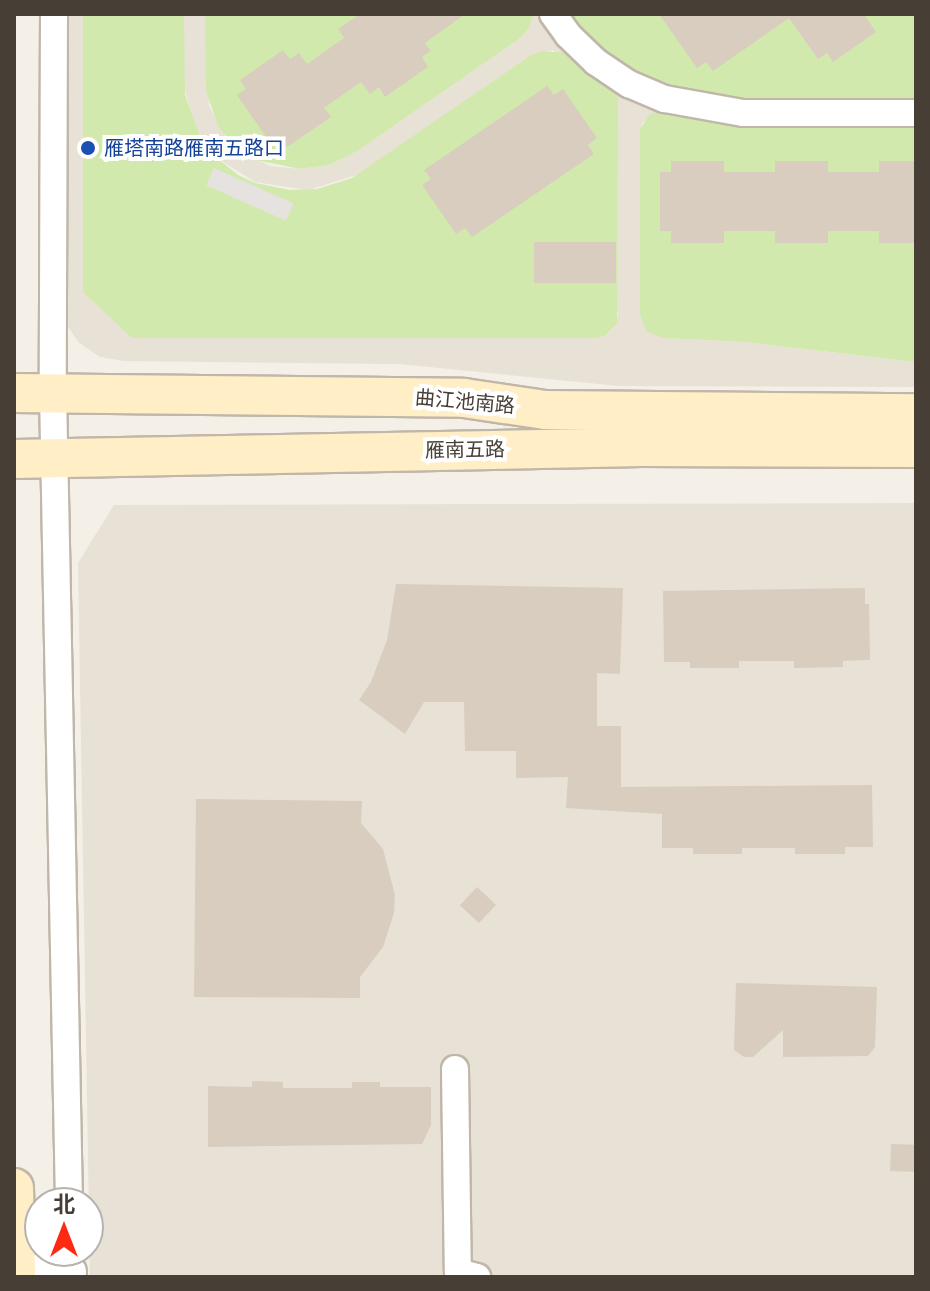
<!DOCTYPE html>
<html>
<head>
<meta charset="utf-8">
<style>
	body { margin:0 }
	#map { position:relative; width:930px; height:1291px; overflow:hidden; background:#f4efe7; font-family:Montserrat,"Noto Sans SC",sans-serif }
	div>[style] { position:absolute }
	[style*='--x'] { left:calc(var(--x)*1px); top:calc(var(--y)*1px); width:calc(var(--w)*1px); rotate:calc(var(--a)*1deg) }
	.residential>* { inset:0; background:#e8e1d5 }
	.green>* { inset:0; background:#d2e9ae }
	.parking>* { inset:0; background:#e5e2df; transform-origin:0 0 }
	.building>* { inset:0; background:#d9cdbf; transform-origin:0 0 }
	.roads { filter:drop-shadow(2px 0 #c0b7a9) drop-shadow(-2px 0 #c0b7a9) drop-shadow(0 2px #c0b7a9) drop-shadow(0 -2px #c0b7a9) }
	.minor>* { height:26px; margin:-13px; padding:0 13px; transform-origin:13px; border-radius:13px; background:#fff }
	.tertiary>* { height:32px; margin:-16px; padding:0 16px; transform-origin:16px; border-radius:16px; background:#fff }
	.secondary>* { height:38px; margin:-19px; padding:0 19px; transform-origin:19px; border-radius:19px; background:#ffeec6 }
	.dots>* { width:22px; height:22px; translate:-50% -50%; box-sizing:border-box; border:4px solid #fff; border-radius:50% }
	span { translate:-50% -50%; white-space:nowrap; text-align:center; line-height:1.15; -webkit-text-stroke:8px #fff; paint-order:stroke }
	.transit-label { font-size:20px; color:#164399 }
	.left { translate:0 -50%; text-align:left }
	.street-label { font-size:20px; color:#473f36 }
	.frame { position:absolute; inset:0; border:16px solid #473f36; pointer-events:none }
	.north { position:absolute; left:24px; top:1187px; width:80px; height:80px; box-sizing:border-box; background:#fff; border:2px solid #b5b2af; border-radius:50%; rotate:0deg; font-size:22px; font-weight:700; line-height:32px; text-align:center; color:#473f36 }
	.north::after { content:''; display:block; margin:auto; width:28px; height:36px; background:#ff2a13; clip-path:polygon(50% 0,100% 100%,50% 72%,0 100%) }
</style>
</head>
<body>
<div id="map">
	<div class="residential">
		<i style="clip-path:polygon(59px 14px,83px 14px,83px 292px,595px 338px,618px 314px,554px 50px,531px 55px,360px 174px,308px 190px,255px 182px,217px 158px,196px 129px,184px 86px,184px 14px,205px 14px,209px 106px,226px 138px,243px 153px,270px 166px,300px 169px,329px 165px,356px 152px,519px 39px,528px 30px,534px 14px,566px 14px,916px 124px,659px 111px,642px 123px,640px 134px,640px 314px,663px 338px,744px 342px,916px 362px,916px 387px,619px 386px,399px 364px,124px 361px,100px 357px,78px 342px,64px 320px)"></i>
		<i style="clip-path:polygon(916px 503px,916px 1277px,90px 1277px,78px 563px,114px 505px)"></i>
	</div>
	<div class="green">
		<i style="clip-path:polygon(83px 14px,184px 14px,185px 94px,200px 137px,217px 158px,238px 175px,255px 183px,290px 190px,317px 189px,352px 178px,531px 55px,542px 51px,566px 53px,612px 87px,618px 98px,617px 323px,604px 336px,595px 338px,132px 338px,83px 292px)"></i>
		<i style="clip-path:polygon(205px 14px,534px 14px,528px 30px,519px 39px,356px 152px,329px 165px,300px 169px,256px 160px,232px 144px,218px 126px,206px 91px)"></i>
		<i style="clip-path:polygon(566px 14px,916px 14px,916px 102px,763px 103px,703px 98px,646px 80px,608px 58px)"></i>
		<i style="clip-path:polygon(659px 111px,916px 124px,916px 362px,744px 342px,663px 338px,646px 331px,640px 314px,640px 129px,649px 115px)"></i>
	</div>
	<div class="parking">
		<i style="left:214px;top:168px;width:87px;height:19px;rotate:24deg"></i>
	</div>
	<div class="building">
		<i style="clip-path:polygon(360px 14px,465px 14px,425px 43px,431px 51px,422px 57px,428px 67px,385px 97px,379px 87px,370px 94px,361px 82px,324px 108px,331px 117px,287px 147px,281px 138px,271px 144px,237px 95px,246px 89px,240px 80px,283px 50px,290px 59px,299px 53px,307px 64px,344px 38px,338px 29px)"></i>
		<i style="clip-path:polygon(659px 14px,864px 14px,876px 32px,833px 62px,827px 53px,818px 59px,789px 18px,713px 71px,706px 62px,697px 68px)"></i>
		<i style="clip-path:polygon(547px 86px,554px 95px,563px 89px,597px 138px,588px 145px,594px 154px,472px 237px,465px 228px,456px 234px,422px 185px,431px 179px,424px 170px)"></i>
		<i style="clip-path:polygon(671px 161px,724px 161px,724px 172px,775px 172px,775px 161px,828px 161px,828px 172px,879px 172px,879px 161px,916px 161px,916px 243px,879px 243px,879px 231px,828px 231px,828px 243px,775px 243px,775px 231px,724px 231px,724px 243px,671px 243px,671px 231px,660px 231px,660px 172px,671px 172px)"></i>
		<i style="left:534px;top:242px;width:82px;height:41px"></i>
		<i style="clip-path:polygon(396px 584px,623px 588px,620px 674px,597px 673px,597px 726px,621px 726px,621px 787px,872px 785px,873px 847px,845px 847px,845px 854px,795px 854px,795px 848px,742px 848px,742px 854px,693px 854px,693px 848px,662px 848px,662px 814px,566px 808px,568px 777px,516px 778px,516px 751px,465px 751px,464px 702px,424px 702px,405px 734px,359px 700px,371px 682px,387px 640px)"></i>
		<i style="clip-path:polygon(865px 588px,865px 604px,869px 604px,870px 660px,843px 661px,843px 667px,794px 668px,794px 661px,739px 661px,739px 668px,690px 668px,690px 662px,664px 662px,663px 591px)"></i>
		<i style="clip-path:polygon(196px 799px,362px 801px,361px 823px,383px 849px,395px 895px,394px 913px,383px 947px,360px 977px,360px 998px,194px 997px)"></i>
		<i style="left:477px;top:887px;width:26px;height:25px;rotate:43deg"></i>
		<i style="clip-path:polygon(736px 983px,877px 987px,875px 1047px,868px 1056px,783px 1057px,783px 1030px,753px 1057px,744px 1057px,734px 1050px)"></i>
		<i style="clip-path:polygon(252px 1081px,283px 1082px,283px 1088px,352px 1088px,352px 1082px,380px 1082px,380px 1087px,431px 1087px,431px 1125px,422px 1144px,208px 1147px,208px 1086px,252px 1087px)"></i>
		<i style="left:891px;top:1144px;width:24px;height:27px;rotate:2deg"></i>
	</div>
	<div class="roads">
		<div class="minor">
			<i style="--x:54;--y:14;--w:378;--a:90.2"></i>
			<i style="--x:53;--y:392;--w:811;--a:88.87"></i>
			<i style="--x:553;--y:14;--w:26;--a:54"></i>
			<i style="--x:568;--y:35;--w:39;--a:44"></i>
			<i style="--x:596;--y:62;--w:40;--a:34"></i>
			<i style="--x:629;--y:84;--w:39;--a:23"></i>
			<i style="--x:665;--y:99;--w:79;--a:10.2"></i>
			<i style="--x:743;--y:113;--w:173;--a:0"></i>
			<i style="--x:455;--y:1069;--w:203;--a:89.2"></i>
			<i style="--x:458;--y:1272;--w:20;--a:15"></i>
		</div>
		<div class="tertiary">
			<i style="--x:14;--y:1270;--w:56;--a:2"></i>
		</div>
		<div class="secondary">
			<i style="--x:14;--y:393;--w:450;--a:0.6"></i>
			<i style="--x:464;--y:398;--w:82;--a:8.4"></i>
			<i style="--x:545;--y:410;--w:371;--a:0.5"></i>
			<i style="--x:14;--y:459;--w:628;--a:-1.09"></i>
			<i style="--x:642;--y:447;--w:274;--a:0.2"></i>
			<i style="--x:14;--y:1188;--w:89;--a:88.7"></i>
		</div>
	</div>
	<div class="dots">
		<i style="left:88px;top:148px;background:#1a4fb4"></i>
	</div>
	<div class="transit-label">
		<span class="left" style="left:104px;top:148px">雁塔南路雁南五路口</span>
	</div>
	<div class="street-label">
		<span style="left:465px;top:402px;rotate:5deg">曲江池南路</span>
		<span style="left:465px;top:450px;rotate:-1deg">雁南五路</span>
	</div>
	<div class="frame"></div>
	<div class="north">北</div>
</div>
</body>
</html>
